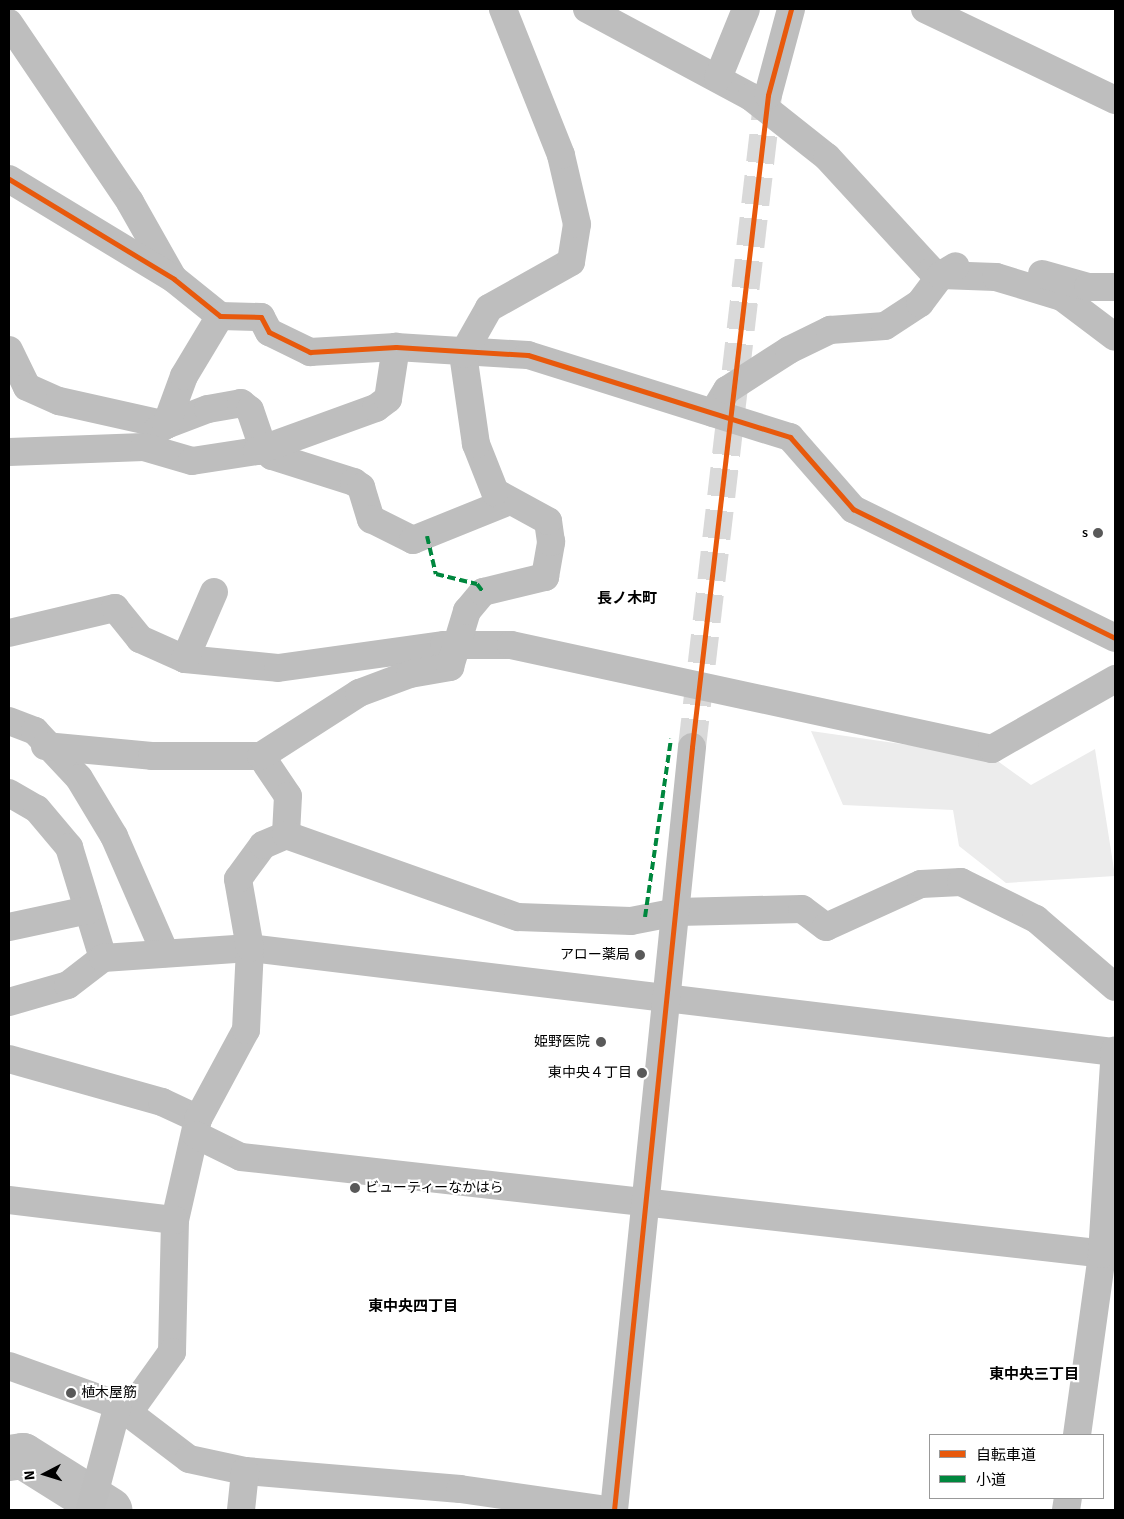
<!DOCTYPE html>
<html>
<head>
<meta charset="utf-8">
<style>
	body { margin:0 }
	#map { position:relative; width:1124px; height:1519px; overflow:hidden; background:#fff; font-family:Signika,"Noto Sans JP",sans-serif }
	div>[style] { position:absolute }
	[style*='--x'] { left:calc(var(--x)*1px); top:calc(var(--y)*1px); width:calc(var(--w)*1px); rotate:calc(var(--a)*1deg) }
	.green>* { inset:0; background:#ececec }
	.river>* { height:46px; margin:-23px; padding:0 23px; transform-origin:23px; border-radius:23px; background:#bfbfbf }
	.minor-tunnel>* { height:28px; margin-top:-14px; transform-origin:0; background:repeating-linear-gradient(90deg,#d9d9d9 0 28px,transparent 0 42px) }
	.minor>* { height:28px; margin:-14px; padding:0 14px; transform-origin:14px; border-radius:14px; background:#bebebe }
	.quiet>* { height:4px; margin-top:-2px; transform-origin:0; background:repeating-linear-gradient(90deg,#00873e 0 8px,transparent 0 12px) }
	.cycleway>* { height:5px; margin:-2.5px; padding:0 2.5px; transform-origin:2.5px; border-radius:2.5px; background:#e8590c }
	.dots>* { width:14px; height:14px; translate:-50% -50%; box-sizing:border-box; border:2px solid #fff; border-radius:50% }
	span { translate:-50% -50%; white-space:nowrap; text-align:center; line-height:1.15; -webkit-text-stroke:4.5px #fff; paint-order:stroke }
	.poi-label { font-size:14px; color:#000 }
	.right { translate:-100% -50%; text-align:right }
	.left { translate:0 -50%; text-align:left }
	.neighbourhood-label { font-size:15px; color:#000; font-weight:700 }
	.frame { position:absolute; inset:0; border:10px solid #000; pointer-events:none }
	.legend { position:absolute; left:929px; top:1434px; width:175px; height:65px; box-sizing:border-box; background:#fff; border:1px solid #999; margin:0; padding:6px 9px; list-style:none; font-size:15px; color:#000 }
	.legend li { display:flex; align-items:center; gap:10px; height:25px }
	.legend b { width:25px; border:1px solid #999 }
	.north { position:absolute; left:20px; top:1449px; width:50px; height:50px; -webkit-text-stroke:4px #fff; paint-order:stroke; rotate:265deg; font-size:14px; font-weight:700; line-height:20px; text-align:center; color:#000 }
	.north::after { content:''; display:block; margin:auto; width:18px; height:22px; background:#000; clip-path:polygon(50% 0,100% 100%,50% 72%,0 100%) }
</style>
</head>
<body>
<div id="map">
	<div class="green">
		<i style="clip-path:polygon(811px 731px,992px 757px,1031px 785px,1095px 749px,1115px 876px,1006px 883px,959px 846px,953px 810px,843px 805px)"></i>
	</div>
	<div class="river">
		<i style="--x:9;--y:1458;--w:14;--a:-8"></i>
		<i style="--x:23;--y:1456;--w:102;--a:32.1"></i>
	</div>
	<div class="minor-tunnel">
		<i style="--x:692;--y:747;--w:656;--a:-83.35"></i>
	</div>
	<div class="minor">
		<i style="--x:587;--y:9;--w:186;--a:28.2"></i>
		<i style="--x:751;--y:97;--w:97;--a:38.3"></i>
		<i style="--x:827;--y:157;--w:155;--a:47.4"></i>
		<i style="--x:932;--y:271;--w:10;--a:24"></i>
		<i style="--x:941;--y:275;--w:55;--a:2.1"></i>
		<i style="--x:996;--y:277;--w:69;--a:16.9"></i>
		<i style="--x:1062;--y:297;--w:66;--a:37"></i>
		<i style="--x:925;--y:9;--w:211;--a:25.6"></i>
		<i style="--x:9;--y:23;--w:216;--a:55.9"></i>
		<i style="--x:130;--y:202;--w:87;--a:60.5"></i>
		<i style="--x:718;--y:78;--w:74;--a:-67.9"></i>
		<i style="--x:768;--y:95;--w:89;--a:-75"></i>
		<i style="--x:9;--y:179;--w:193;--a:31.2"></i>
		<i style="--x:174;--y:279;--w:59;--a:38.8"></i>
		<i style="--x:220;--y:316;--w:41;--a:1.4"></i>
		<i style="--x:261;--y:317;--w:17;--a:62"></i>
		<i style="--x:269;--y:332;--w:46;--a:26"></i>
		<i style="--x:310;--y:352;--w:86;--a:-3.3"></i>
		<i style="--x:396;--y:347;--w:132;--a:3.5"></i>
		<i style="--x:528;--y:355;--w:275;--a:17.4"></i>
		<i style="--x:790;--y:437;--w:96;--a:48.8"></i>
		<i style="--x:853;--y:509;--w:292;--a:26.2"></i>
		<i style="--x:1042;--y:274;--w:48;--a:15.8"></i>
		<i style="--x:1088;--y:287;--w:27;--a:0"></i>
		<i style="--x:9;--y:350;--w:41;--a:64.1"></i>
		<i style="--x:27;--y:387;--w:35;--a:24"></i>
		<i style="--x:59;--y:401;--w:110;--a:12.6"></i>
		<i style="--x:166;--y:425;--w:45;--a:-20.9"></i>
		<i style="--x:208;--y:409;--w:34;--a:-10"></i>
		<i style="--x:241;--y:403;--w:11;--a:38"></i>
		<i style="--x:250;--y:410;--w:40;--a:71.1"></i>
		<i style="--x:263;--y:448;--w:12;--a:42"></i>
		<i style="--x:272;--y:456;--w:86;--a:17.6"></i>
		<i style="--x:354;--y:482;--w:9;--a:36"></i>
		<i style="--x:361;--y:487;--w:34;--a:73"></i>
		<i style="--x:371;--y:519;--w:47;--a:26.6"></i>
		<i style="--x:413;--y:540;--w:101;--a:-22"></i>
		<i style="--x:713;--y:413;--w:27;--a:-59"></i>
		<i style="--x:727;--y:390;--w:74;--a:-32.8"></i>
		<i style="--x:789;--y:350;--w:46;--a:-26"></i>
		<i style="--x:830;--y:330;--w:55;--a:-4.2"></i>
		<i style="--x:885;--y:326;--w:42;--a:-33.3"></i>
		<i style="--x:920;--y:303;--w:35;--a:-53"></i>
		<i style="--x:941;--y:275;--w:17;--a:-31"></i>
		<i style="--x:156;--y:431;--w:12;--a:-31"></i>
		<i style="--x:166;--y:425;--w:52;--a:-69.8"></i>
		<i style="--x:184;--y:376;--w:70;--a:-59"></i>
		<i style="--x:9;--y:452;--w:135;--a:-2.1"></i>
		<i style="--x:144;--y:447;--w:50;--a:16.3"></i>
		<i style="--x:192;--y:461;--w:66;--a:-8.7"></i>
		<i style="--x:257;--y:451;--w:127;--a:-19.9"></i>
		<i style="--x:376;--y:408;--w:15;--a:-37"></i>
		<i style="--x:388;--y:399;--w:53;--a:-81.3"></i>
		<i style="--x:9;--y:633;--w:109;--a:-13.3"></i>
		<i style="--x:115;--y:608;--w:40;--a:51"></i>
		<i style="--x:140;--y:639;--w:49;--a:24"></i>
		<i style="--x:185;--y:659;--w:93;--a:5.5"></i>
		<i style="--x:278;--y:668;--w:168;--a:-7.9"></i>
		<i style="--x:444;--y:645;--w:67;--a:0"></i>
		<i style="--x:511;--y:645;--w:492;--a:12.2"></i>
		<i style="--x:992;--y:749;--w:142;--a:-29.6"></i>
		<i style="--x:185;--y:659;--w:73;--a:-66.6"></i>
		<i style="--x:9;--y:721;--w:28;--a:21"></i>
		<i style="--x:35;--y:731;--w:64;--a:46.9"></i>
		<i style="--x:79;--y:778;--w:68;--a:58.9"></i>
		<i style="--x:114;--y:836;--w:128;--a:66.4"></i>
		<i style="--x:45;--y:746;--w:107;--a:5.3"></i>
		<i style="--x:152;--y:756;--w:109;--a:0"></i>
		<i style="--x:261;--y:756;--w:48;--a:56"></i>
		<i style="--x:288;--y:796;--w:39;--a:93"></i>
		<i style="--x:261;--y:756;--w:117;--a:-32.7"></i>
		<i style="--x:359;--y:693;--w:54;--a:-20.4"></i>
		<i style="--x:410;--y:674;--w:41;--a:-9.9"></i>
		<i style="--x:450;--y:667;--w:59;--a:-73.1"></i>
		<i style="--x:467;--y:611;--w:25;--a:-50"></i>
		<i style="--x:483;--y:592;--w:64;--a:-13.6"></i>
		<i style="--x:545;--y:577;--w:36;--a:-80"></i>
		<i style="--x:551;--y:542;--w:21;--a:-98"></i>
		<i style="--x:548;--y:521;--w:60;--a:-151.3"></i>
		<i style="--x:495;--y:492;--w:52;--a:-111.6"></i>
		<i style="--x:476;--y:444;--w:91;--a:-98.2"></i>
		<i style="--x:463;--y:354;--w:53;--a:-60.5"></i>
		<i style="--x:489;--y:308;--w:94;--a:-29.3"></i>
		<i style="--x:571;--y:262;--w:38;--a:-81"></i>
		<i style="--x:577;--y:224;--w:71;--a:-103.1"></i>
		<i style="--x:561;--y:155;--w:157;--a:-111.7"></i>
		<i style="--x:9;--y:793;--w:32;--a:30"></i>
		<i style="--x:37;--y:809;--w:50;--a:49.9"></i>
		<i style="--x:69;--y:847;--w:116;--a:73"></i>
		<i style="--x:9;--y:927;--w:81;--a:-12.1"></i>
		<i style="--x:9;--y:1002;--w:61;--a:-16.1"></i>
		<i style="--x:68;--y:985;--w:44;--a:-37.6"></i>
		<i style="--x:103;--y:958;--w:147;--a:-3.9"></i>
		<i style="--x:250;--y:948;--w:871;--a:6.86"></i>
		<i style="--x:9;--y:1059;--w:159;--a:15.7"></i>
		<i style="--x:162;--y:1102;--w:40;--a:25"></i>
		<i style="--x:198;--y:1119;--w:104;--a:102.8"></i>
		<i style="--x:175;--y:1220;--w:132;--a:91.3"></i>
		<i style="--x:172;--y:1352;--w:74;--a:125.6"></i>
		<i style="--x:198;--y:1119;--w:101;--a:-61.7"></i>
		<i style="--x:246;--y:1030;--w:82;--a:-87.2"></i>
		<i style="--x:250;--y:948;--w:70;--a:-99.9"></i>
		<i style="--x:238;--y:879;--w:42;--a:-53.7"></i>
		<i style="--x:263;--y:845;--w:25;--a:-23"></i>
		<i style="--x:286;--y:835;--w:246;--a:19.5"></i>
		<i style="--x:518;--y:917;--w:113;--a:2"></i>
		<i style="--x:631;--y:921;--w:47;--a:-11.1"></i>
		<i style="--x:677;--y:912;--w:125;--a:-1.4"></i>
		<i style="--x:802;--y:909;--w:30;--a:37"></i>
		<i style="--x:826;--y:927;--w:104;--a:-24.4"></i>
		<i style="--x:921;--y:884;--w:40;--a:-2.9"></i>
		<i style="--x:961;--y:882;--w:84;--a:26.3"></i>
		<i style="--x:1036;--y:919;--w:104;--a:40.7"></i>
		<i style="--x:196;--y:1135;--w:50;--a:26.1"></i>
		<i style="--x:241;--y:1157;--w:879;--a:6.4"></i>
		<i style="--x:9;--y:1200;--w:167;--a:6.9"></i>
		<i style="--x:9;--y:1366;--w:116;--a:19.7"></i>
		<i style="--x:118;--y:1405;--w:89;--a:37.3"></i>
		<i style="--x:189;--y:1459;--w:57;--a:12.1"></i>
		<i style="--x:245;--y:1471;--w:216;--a:4.8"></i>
		<i style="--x:460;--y:1489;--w:147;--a:8.2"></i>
		<i style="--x:1077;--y:1435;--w:183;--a:-82.1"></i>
		<i style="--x:1102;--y:1254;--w:204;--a:-86.4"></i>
		<i style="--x:90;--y:1510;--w:109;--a:-75.1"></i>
		<i style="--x:241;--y:1510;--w:39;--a:-84"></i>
		<i style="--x:614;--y:1510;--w:767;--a:-84.16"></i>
		<i style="--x:1066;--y:1510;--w:12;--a:-81"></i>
	</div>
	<div class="quiet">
		<i style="--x:427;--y:536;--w:39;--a:77"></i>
		<i style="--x:436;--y:574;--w:42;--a:13.7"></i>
		<i style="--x:477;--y:584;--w:10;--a:53"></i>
		<i style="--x:645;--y:917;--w:180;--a:-81.7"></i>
	</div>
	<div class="cycleway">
		<i style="--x:9;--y:179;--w:193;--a:31.2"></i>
		<i style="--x:174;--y:279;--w:59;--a:38.8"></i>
		<i style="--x:220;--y:316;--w:41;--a:1.4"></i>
		<i style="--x:261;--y:317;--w:17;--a:62"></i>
		<i style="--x:269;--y:332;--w:46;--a:26"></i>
		<i style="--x:310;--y:352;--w:86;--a:-3.3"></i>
		<i style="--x:396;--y:347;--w:132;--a:3.5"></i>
		<i style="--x:528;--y:355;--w:275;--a:17.4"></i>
		<i style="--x:790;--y:437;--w:96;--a:48.8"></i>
		<i style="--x:853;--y:509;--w:292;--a:26.2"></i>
		<i style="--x:614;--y:1510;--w:767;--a:-84.16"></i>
		<i style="--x:692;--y:747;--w:656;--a:-83.35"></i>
		<i style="--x:768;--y:95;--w:89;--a:-75"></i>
	</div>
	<div class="dots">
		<i style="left:1098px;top:533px;background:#595959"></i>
		<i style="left:640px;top:955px;background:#595959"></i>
		<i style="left:601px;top:1042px;background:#595959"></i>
		<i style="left:642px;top:1073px;background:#595959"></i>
		<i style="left:355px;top:1188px;background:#595959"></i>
		<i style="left:71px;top:1393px;background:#595959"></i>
	</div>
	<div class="poi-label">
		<span class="right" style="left:1088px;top:533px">s</span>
		<span class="right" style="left:630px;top:955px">アロー薬局</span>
		<span class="right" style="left:590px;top:1042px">姫野医院</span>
		<span class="right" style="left:632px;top:1073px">東中央４丁目</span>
		<span class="left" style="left:365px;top:1188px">ビューティーなかはら</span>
		<span class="left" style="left:81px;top:1393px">植木屋筋</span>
	</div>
	<div class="neighbourhood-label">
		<span style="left:627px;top:599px">長ノ木町</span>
		<span style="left:413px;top:1307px">東中央四丁目</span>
		<span style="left:1034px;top:1375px">東中央三丁目</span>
	</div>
	<div class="frame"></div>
	<ul class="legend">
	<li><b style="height:6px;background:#e8590c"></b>自転車道</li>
	<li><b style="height:6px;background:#00873e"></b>小道</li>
	</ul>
	<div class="north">N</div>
</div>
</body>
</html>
